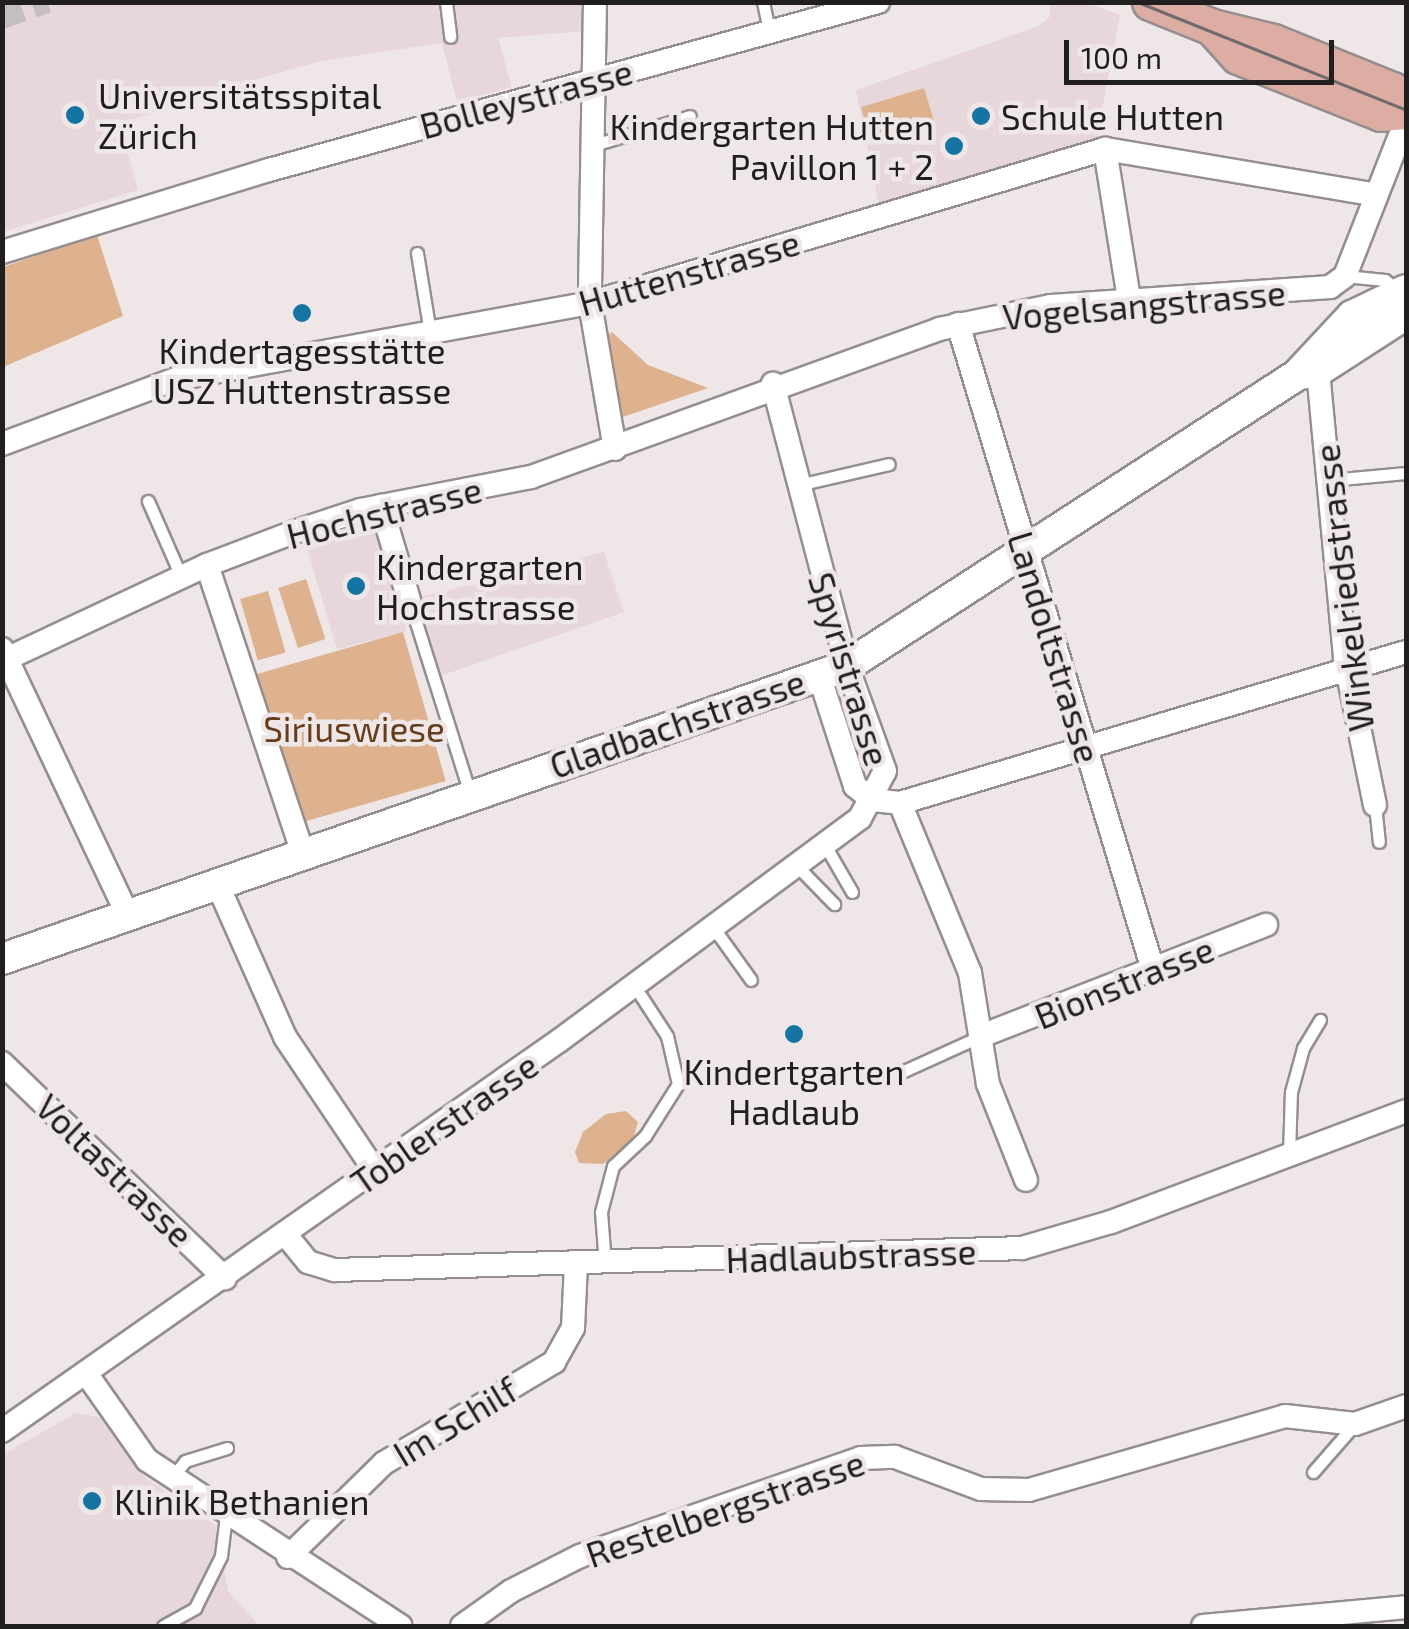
<!DOCTYPE html>
<html>
<head>
<meta charset="utf-8">
<style>
	body { margin:0 }
	#map { position:relative; width:1409px; height:1629px; overflow:hidden; background:#eee6e7; font-family:"Exo 2",sans-serif }
	div>[style] { position:absolute }
	[style*='--x'] { left:calc(var(--x)*1px); top:calc(var(--y)*1px); width:calc(var(--w)*1px); rotate:calc(var(--a)*1deg) }
	.built>* { inset:0; background:#e8d7da }
	.green>* { inset:0; background:#dfb28f; transform-origin:0 0 }
	.street-tunnel>* { height:22px; margin-top:-11px; transform-origin:0; background:repeating-linear-gradient(90deg,#c5bebf 0 22px,transparent 0 33px) }
	.roads { filter:drop-shadow(2px 0 #958e8f) drop-shadow(-2px 0 #958e8f) drop-shadow(0 2px #958e8f) drop-shadow(0 -2px #958e8f) }
	.lane>* { height:11px; margin:-5.5px; padding:0 5.5px; transform-origin:5.5px; border-radius:5.5px; background:#fff }
	.street>* { height:22px; margin:-11px; padding:0 11px; transform-origin:11px; border-radius:11px; background:#fff }
	.secondary>* { height:30px; margin:-15px; padding:0 15px; transform-origin:15px; border-radius:15px; background:#fff }
	.primary>* { height:35px; margin:-17.5px; padding:0 17.5px; transform-origin:17.5px; border-radius:17.5px; background:#ddada3 }
	.tram>* { height:2.5px; margin:-1.25px; padding:0 1.25px; transform-origin:1.25px; border-radius:1.25px; background:#706b6c }
	.dots>* { width:28px; height:28px; translate:-50% -50%; box-sizing:border-box; border:5px solid #eee6e7; border-radius:50% }
	span { translate:-50% -50%; white-space:nowrap; text-align:center; line-height:1.15; -webkit-text-stroke:9px #eee6e7; paint-order:stroke }
	.poi-label { font-size:35px; color:#211e1e }
	.left { translate:0 -50%; text-align:left }
	.right { translate:-100% -50%; text-align:right }
	.street-label { font-size:35px; color:#211e1e }
	.park-label { font-size:35px; color:#653d1a }
	.frame { position:absolute; inset:0; border:5px solid #211e1e; pointer-events:none }
	.scale { position:absolute; left:1064px; top:40px; width:270px; height:45px; box-sizing:border-box; border:5px solid #211e1e; border-top:0; padding-left:12px; font-size:30px; line-height:35px; white-space:nowrap; color:#211e1e; -webkit-text-stroke:8px #eee6e7; paint-order:stroke }
</style>
</head>
<body>
<div id="map">
	<div class="built">
		<i style="clip-path:polygon(3px 3px,587px 3px,587px 31px,498px 38px,512px 87px,457px 102px,442px 43px,321px 61px,211px 92px,120px 124px,138px 190px,3px 232px)"></i>
		<i style="clip-path:polygon(1051px 3px,1087px 3px,1120px 15px,1096px 141px,879px 206px,856px 90px,1036px 27px,1049px 18px)"></i>
		<i style="clip-path:polygon(357px 526px,378px 532px,407px 631px,337px 649px,305px 542px)"></i>
		<i style="clip-path:polygon(604px 552px,624px 612px,426px 681px,403px 601px)"></i>
		<i style="clip-path:polygon(76px 1413px,99px 1417px,146px 1478px,215px 1525px,228px 1591px,260px 1626px,3px 1626px,2px 1455px)"></i>
	</div>
	<div class="green">
		<i style="left:924px;top:88px;width:37px;height:66px;rotate:73deg"></i>
		<i style="clip-path:polygon(97px 235px,123px 316px,3px 367px,3px 267px)"></i>
		<i style="clip-path:polygon(612px 332px,648px 365px,708px 388px,617px 419px,603px 339px)"></i>
		<i style="left:306px;top:579px;width:63px;height:29px;rotate:72deg"></i>
		<i style="left:268px;top:591px;width:64px;height:29px;rotate:74deg"></i>
		<i style="left:403px;top:632px;width:155px;height:152px;rotate:74deg"></i>
		<i style="clip-path:polygon(626px 1111px,638px 1122px,633px 1140px,603px 1164px,579px 1163px,575px 1152px,583px 1132px,606px 1114px)"></i>
	</div>
	<div class="street-tunnel">
		<i style="--x:2;--y:18;--w:48;--a:-19.6"></i>
	</div>
	<div class="roads">
		<div class="lane">
			<i style="--x:446;--y:2;--w:35;--a:83"></i>
			<i style="--x:763;--y:2;--w:30;--a:78"></i>
			<i style="--x:594;--y:145;--w:100;--a:-16.8"></i>
			<i style="--x:417;--y:253;--w:80;--a:80.7"></i>
			<i style="--x:1345;--y:276;--w:40;--a:5.7"></i>
			<i style="--x:1385;--y:280;--w:16;--a:40"></i>
			<i style="--x:1330;--y:480;--w:76;--a:-5.3"></i>
			<i style="--x:798;--y:485;--w:93;--a:-13"></i>
			<i style="--x:148;--y:501;--w:82;--a:66.3"></i>
			<i style="--x:409;--y:600;--w:203;--a:72.5"></i>
			<i style="--x:1375;--y:805;--w:37;--a:84"></i>
			<i style="--x:826;--y:847;--w:52;--a:60"></i>
			<i style="--x:798;--y:867;--w:52;--a:45.8"></i>
			<i style="--x:713;--y:927;--w:65;--a:54.4"></i>
			<i style="--x:884;--y:1080;--w:107;--a:-24.4"></i>
			<i style="--x:1289;--y:1154;--w:62;--a:-88.2"></i>
			<i style="--x:1291;--y:1092;--w:46;--a:-74.7"></i>
			<i style="--x:1303;--y:1048;--w:33;--a:-59"></i>
			<i style="--x:605;--y:1264;--w:52;--a:-94.4"></i>
			<i style="--x:601;--y:1212;--w:48;--a:-75.4"></i>
			<i style="--x:613;--y:1166;--w:44;--a:-43.2"></i>
			<i style="--x:645;--y:1136;--w:62;--a:-57.6"></i>
			<i style="--x:678;--y:1084;--w:49;--a:-102.9"></i>
			<i style="--x:667;--y:1036;--w:48;--a:-123"></i>
			<i style="--x:1313;--y:1472;--w:64;--a:-48.8"></i>
			<i style="--x:171;--y:1479;--w:23;--a:-52"></i>
			<i style="--x:185;--y:1461;--w:44;--a:-17.2"></i>
			<i style="--x:163;--y:1626;--w:37;--a:-29"></i>
			<i style="--x:195;--y:1608;--w:58;--a:-63.4"></i>
			<i style="--x:221;--y:1556;--w:39;--a:-83"></i>
		</div>
		<div class="street">
			<i style="--x:595;--y:2;--w:301;--a:91"></i>
			<i style="--x:590;--y:303;--w:148;--a:80.3"></i>
			<i style="--x:1105;--y:149;--w:152;--a:80.9"></i>
			<i style="--x:2;--y:252;--w:279;--a:-17.1"></i>
			<i style="--x:269;--y:170;--w:632;--a:-15.42"></i>
			<i style="--x:958;--y:324;--w:675;--a:73.2"></i>
			<i style="--x:1318;--y:371;--w:289;--a:84.6"></i>
			<i style="--x:1345;--y:659;--w:149;--a:78.4"></i>
			<i style="--x:2;--y:444;--w:186;--a:-20.5"></i>
			<i style="--x:176;--y:379;--w:421;--a:-10.4"></i>
			<i style="--x:590;--y:303;--w:538;--a:-16.65"></i>
			<i style="--x:1105;--y:149;--w:275;--a:9.6"></i>
			<i style="--x:381;--y:506;--w:98;--a:73.4"></i>
			<i style="--x:207;--y:565;--w:300;--a:71.6"></i>
			<i style="--x:2;--y:649;--w:292;--a:64.7"></i>
			<i style="--x:2;--y:661;--w:226;--a:-25.1"></i>
			<i style="--x:207;--y:565;--w:93;--a:-20.8"></i>
			<i style="--x:294;--y:532;--w:71;--a:-18.2"></i>
			<i style="--x:361;--y:510;--w:173;--a:-11"></i>
			<i style="--x:531;--y:477;--w:434;--a:-19.9"></i>
			<i style="--x:939;--y:329;--w:114;--a:-11.6"></i>
			<i style="--x:1051;--y:306;--w:280;--a:-3.9"></i>
			<i style="--x:1330;--y:287;--w:19;--a:-36"></i>
			<i style="--x:1345;--y:276;--w:168;--a:-68.6"></i>
			<i style="--x:819;--y:675;--w:117;--a:72"></i>
			<i style="--x:855;--y:786;--w:22;--a:39"></i>
			<i style="--x:872;--y:800;--w:28;--a:6"></i>
			<i style="--x:900;--y:803;--w:184;--a:67.6"></i>
			<i style="--x:970;--y:973;--w:112;--a:80.8"></i>
			<i style="--x:988;--y:1084;--w:103;--a:68.4"></i>
			<i style="--x:900;--y:803;--w:528;--a:-16.62"></i>
			<i style="--x:216;--y:881;--w:171;--a:66.1"></i>
			<i style="--x:285;--y:1037;--w:161;--a:56.1"></i>
			<i style="--x:981;--y:1036;--w:306;--a:-21.3"></i>
			<i style="--x:2;--y:1063;--w:310;--a:44"></i>
			<i style="--x:286;--y:1235;--w:35;--a:51"></i>
			<i style="--x:308;--y:1262;--w:28;--a:17"></i>
			<i style="--x:335;--y:1270;--w:687;--a:-1.83"></i>
			<i style="--x:1022;--y:1248;--w:93;--a:-16.3"></i>
			<i style="--x:1111;--y:1222;--w:315;--a:-20.6"></i>
			<i style="--x:88;--y:1376;--w:103;--a:54.9"></i>
			<i style="--x:147;--y:1460;--w:303;--a:33.2"></i>
			<i style="--x:2;--y:1431;--w:681;--a:-35.02"></i>
			<i style="--x:560;--y:1040;--w:373;--a:-36.5"></i>
			<i style="--x:860;--y:818;--w:53;--a:-62"></i>
			<i style="--x:885;--y:771;--w:112;--a:-109.9"></i>
			<i style="--x:847;--y:666;--w:292;--a:-104.7"></i>
			<i style="--x:288;--y:1557;--w:134;--a:-44.4"></i>
			<i style="--x:384;--y:1463;--w:198;--a:-30.7"></i>
			<i style="--x:554;--y:1362;--w:39;--a:-61"></i>
			<i style="--x:573;--y:1328;--w:63;--a:-87.3"></i>
			<i style="--x:462;--y:1626;--w:60;--a:-35.5"></i>
			<i style="--x:511;--y:1591;--w:77;--a:-26.9"></i>
			<i style="--x:580;--y:1556;--w:298;--a:-19.2"></i>
			<i style="--x:861;--y:1458;--w:34;--a:-2"></i>
			<i style="--x:895;--y:1457;--w:92;--a:20.4"></i>
			<i style="--x:981;--y:1489;--w:48;--a:1.2"></i>
			<i style="--x:1029;--y:1490;--w:266;--a:-16.1"></i>
			<i style="--x:1285;--y:1416;--w:70;--a:6.5"></i>
			<i style="--x:1355;--y:1424;--w:54;--a:-19.4"></i>
			<i style="--x:1203;--y:1626;--w:204;--a:-5.3"></i>
		</div>
		<div class="secondary">
			<i style="--x:1300;--y:374;--w:18;--a:-9"></i>
			<i style="--x:1318;--y:371;--w:105;--a:-32.9"></i>
			<i style="--x:2;--y:959;--w:894;--a:-19.12"></i>
			<i style="--x:847;--y:666;--w:536;--a:-32.89"></i>
			<i style="--x:1297;--y:375;--w:81;--a:-47"></i>
			<i style="--x:1352;--y:316;--w:60;--a:-25.7"></i>
		</div>
		<div class="primary">
			<i style="--x:1150;--y:2;--w:67;--a:22"></i>
			<i style="--x:1212;--y:27;--w:63;--a:13.8"></i>
			<i style="--x:1273;--y:42;--w:128;--a:22"></i>
			<i style="--x:1392;--y:90;--w:20;--a:45"></i>
			<i style="--x:1212;--y:27;--w:39;--a:48"></i>
			<i style="--x:1238;--y:56;--w:154;--a:21.7"></i>
			<i style="--x:1381;--y:113;--w:25;--a:-5"></i>
		</div>
	</div>
	<div class="tram">
		<i style="--x:1138;--y:2;--w:289;--a:21.9"></i>
	</div>
	<div class="dots">
		<i style="left:75px;top:115px;background:#1575a2"></i>
		<i style="left:981px;top:116px;background:#1575a2"></i>
		<i style="left:954px;top:146px;background:#1575a2"></i>
		<i style="left:302px;top:313px;background:#1575a2"></i>
		<i style="left:356px;top:586px;background:#1575a2"></i>
		<i style="left:794px;top:1034px;background:#1575a2"></i>
		<i style="left:92px;top:1501px;background:#1575a2"></i>
	</div>
	<div class="poi-label">
		<span class="left" style="left:98px;top:115px">Universitätsspital<br>Zürich</span>
		<span class="left" style="left:1001px;top:116px">Schule Hutten</span>
		<span class="right" style="left:934px;top:146px">Kindergarten Hutten<br>Pavillon 1 + 2</span>
		<span style="left:302px;top:370px">Kindertagesstätte<br>USZ Huttenstrasse</span>
		<span class="left" style="left:376px;top:586px">Kindergarten<br>Hochstrasse</span>
		<span style="left:794px;top:1091px">Kindertgarten<br>Hadlaub</span>
		<span class="left" style="left:114px;top:1501px">Klinik Bethanien</span>
	</div>
	<div class="street-label">
		<span style="left:526px;top:98px;rotate:-15deg">Bolleystrasse</span>
		<span style="left:689px;top:272px;rotate:-16deg">Huttenstrasse</span>
		<span style="left:1144px;top:304px;rotate:-5deg">Vogelsangstrasse</span>
		<span style="left:384px;top:512px;rotate:-14deg">Hochstrasse</span>
		<span style="left:1343px;top:588px;rotate:-97deg">Winkelriedstrasse</span>
		<span style="left:1055px;top:647px;rotate:73deg">Landoltstrasse</span>
		<span style="left:850px;top:669px;rotate:73deg">Spyristrasse</span>
		<span style="left:677px;top:723px;rotate:-19deg">Gladbachstrasse</span>
		<span style="left:1124px;top:982px;rotate:-22deg">Bionstrasse</span>
		<span style="left:444px;top:1123px;rotate:-35deg">Toblerstrasse</span>
		<span style="left:115px;top:1170px;rotate:44deg">Voltastrasse</span>
		<span style="left:851px;top:1255px;rotate:-2deg">Hadlaubstrasse</span>
		<span style="left:455px;top:1421px;rotate:-31deg">Im Schilf</span>
		<span style="left:725px;top:1508px;rotate:-19deg">Restelbergstrasse</span>
	</div>
	<div class="park-label">
		<span style="left:354px;top:728px">Siriuswiese</span>
	</div>
	<div class="frame"></div>
	<div class="scale">100 m</div>
</div>
</body>
</html>
